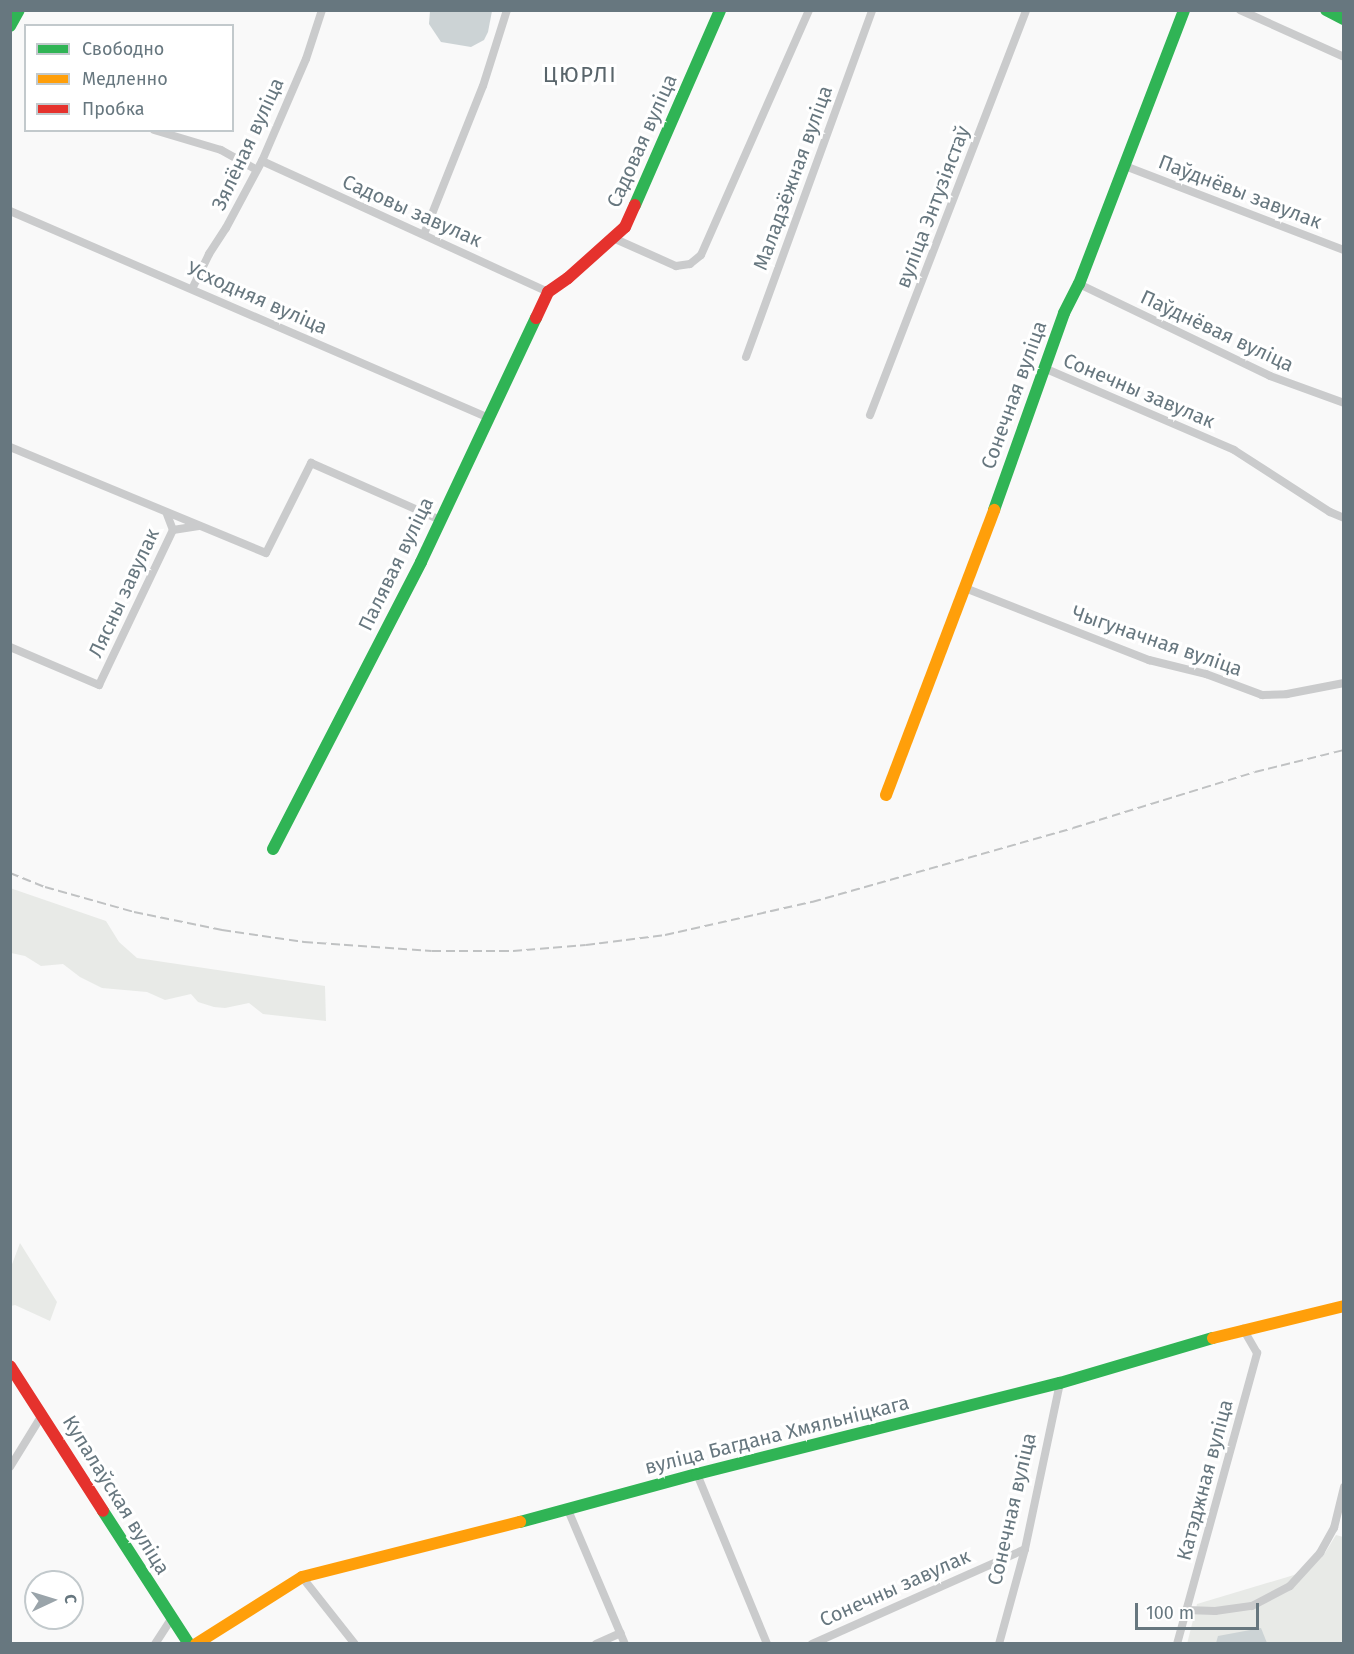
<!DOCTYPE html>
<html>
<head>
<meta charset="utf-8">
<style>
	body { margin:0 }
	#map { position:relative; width:1354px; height:1654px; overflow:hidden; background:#f9f9f9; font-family:"Fira Sans",sans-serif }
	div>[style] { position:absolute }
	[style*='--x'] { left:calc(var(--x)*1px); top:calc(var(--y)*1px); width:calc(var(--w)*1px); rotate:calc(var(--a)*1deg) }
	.green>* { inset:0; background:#e8eae7 }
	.water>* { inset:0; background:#ccd3d5 }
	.street>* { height:8px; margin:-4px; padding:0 4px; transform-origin:4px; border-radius:4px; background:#cacbcc }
	.fast>* { height:12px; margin:-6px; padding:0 6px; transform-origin:6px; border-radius:6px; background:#30b455 }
	.slow>* { height:12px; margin:-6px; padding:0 6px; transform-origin:6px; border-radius:6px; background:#ff9f0a }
	.jam>* { height:12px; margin:-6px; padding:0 6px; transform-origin:6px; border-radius:6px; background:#e5322d }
	.rail>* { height:2px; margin-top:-1px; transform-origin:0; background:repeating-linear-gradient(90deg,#c0c2c3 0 9px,transparent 0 13.5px) }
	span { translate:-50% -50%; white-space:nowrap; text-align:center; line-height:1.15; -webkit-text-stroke:6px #fff; paint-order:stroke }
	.street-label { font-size:20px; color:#67777f }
	.quarter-label { font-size:22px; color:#59656b; letter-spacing:1.5px }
	.frame { position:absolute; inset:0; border:12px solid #67777f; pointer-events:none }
	.legend { position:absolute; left:24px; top:24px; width:210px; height:108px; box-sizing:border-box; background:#fff; border:2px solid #c2c9cc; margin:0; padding:8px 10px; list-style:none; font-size:18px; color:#67777f }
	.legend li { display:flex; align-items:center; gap:12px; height:30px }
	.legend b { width:30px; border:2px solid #c2c9cc }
	.north { position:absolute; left:24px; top:1570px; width:60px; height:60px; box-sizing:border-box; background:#fff; border:2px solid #c2c9cc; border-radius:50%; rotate:86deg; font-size:16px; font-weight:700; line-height:24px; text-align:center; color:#67777f }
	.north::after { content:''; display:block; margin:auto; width:21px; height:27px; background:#9aa4aa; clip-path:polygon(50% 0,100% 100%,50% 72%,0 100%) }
	.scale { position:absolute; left:1135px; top:1603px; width:124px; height:27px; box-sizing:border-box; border:3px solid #67777f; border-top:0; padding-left:8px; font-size:18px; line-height:21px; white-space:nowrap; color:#67777f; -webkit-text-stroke:4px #fff; paint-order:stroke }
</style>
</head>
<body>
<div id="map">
	<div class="green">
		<i style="clip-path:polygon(10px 888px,106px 921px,119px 942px,137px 958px,325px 986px,326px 1021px,263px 1014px,249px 1003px,225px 1008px,214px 1007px,198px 1002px,191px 994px,165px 1000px,147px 992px,102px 988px,80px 977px,63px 964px,41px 966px,25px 956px,11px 953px)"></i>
		<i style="clip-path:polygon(20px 1243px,57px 1302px,50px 1321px,15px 1305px,11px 1306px,11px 1267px)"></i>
		<i style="clip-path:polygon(1336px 1535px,1343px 1537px,1343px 1643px,1187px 1644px,1197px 1604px,1294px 1575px,1323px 1556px)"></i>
	</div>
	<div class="water">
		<i style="clip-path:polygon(430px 11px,492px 11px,488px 32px,484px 40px,471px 47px,441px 42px,429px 24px)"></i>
		<i style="clip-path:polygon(1261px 1628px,1267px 1643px,1216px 1643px,1218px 1636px)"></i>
	</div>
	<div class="street">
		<i style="--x:1240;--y:10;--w:114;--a:24.3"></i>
		<i style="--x:154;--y:130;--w:70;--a:16.6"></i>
		<i style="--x:221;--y:150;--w:39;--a:29"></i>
		<i style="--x:262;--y:161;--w:315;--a:24.6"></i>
		<i style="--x:1125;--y:166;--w:235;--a:21"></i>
		<i style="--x:10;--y:211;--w:522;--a:23.37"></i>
		<i style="--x:424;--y:234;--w:159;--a:-68.3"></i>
		<i style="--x:483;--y:86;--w:80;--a:-72.5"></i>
		<i style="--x:613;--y:238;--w:69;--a:24"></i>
		<i style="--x:676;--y:266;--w:14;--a:-8"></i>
		<i style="--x:690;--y:264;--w:14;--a:-39"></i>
		<i style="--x:701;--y:255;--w:268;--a:-66.2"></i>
		<i style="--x:1079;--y:284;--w:212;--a:25.7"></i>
		<i style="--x:1270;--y:376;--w:79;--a:20"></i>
		<i style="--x:193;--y:287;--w:37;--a:-64"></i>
		<i style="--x:209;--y:254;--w:31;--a:-57"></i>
		<i style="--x:226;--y:228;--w:76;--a:-61.8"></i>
		<i style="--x:262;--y:161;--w:111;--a:-66.7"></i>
		<i style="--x:306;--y:59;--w:52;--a:-71.9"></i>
		<i style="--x:746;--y:357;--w:369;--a:-70"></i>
		<i style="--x:1044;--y:368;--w:207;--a:23.3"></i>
		<i style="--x:1234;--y:450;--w:114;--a:32.9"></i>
		<i style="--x:1330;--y:512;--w:15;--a:23"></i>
		<i style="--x:870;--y:415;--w:434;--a:-68.9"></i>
		<i style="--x:10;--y:447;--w:277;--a:22.5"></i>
		<i style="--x:266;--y:553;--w:101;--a:-63.4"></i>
		<i style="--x:311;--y:463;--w:141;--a:23.8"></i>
		<i style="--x:173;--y:530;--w:26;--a:-9"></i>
		<i style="--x:965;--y:588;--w:198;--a:21.4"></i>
		<i style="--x:1149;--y:660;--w:59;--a:13.8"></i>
		<i style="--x:1206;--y:674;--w:60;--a:20.6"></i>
		<i style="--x:1262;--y:695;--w:25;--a:-2"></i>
		<i style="--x:1287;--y:694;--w:58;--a:-10.9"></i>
		<i style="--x:10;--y:647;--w:97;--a:23.1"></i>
		<i style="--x:99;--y:685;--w:172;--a:-64.5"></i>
		<i style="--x:173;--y:530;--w:17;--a:-111"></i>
		<i style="--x:10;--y:1467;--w:61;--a:-58.4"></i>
		<i style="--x:697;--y:1474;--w:184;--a:67.6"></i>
		<i style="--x:568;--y:1510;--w:146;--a:67"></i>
		<i style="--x:302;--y:1577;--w:85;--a:51.7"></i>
		<i style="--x:1186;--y:1610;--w:29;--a:2"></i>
		<i style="--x:1215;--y:1611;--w:37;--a:-8"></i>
		<i style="--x:1252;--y:1606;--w:43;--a:-27.8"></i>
		<i style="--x:1290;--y:1586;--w:45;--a:-47.7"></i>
		<i style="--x:1320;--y:1553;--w:29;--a:-61"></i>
		<i style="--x:1334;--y:1528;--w:42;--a:-76.3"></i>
		<i style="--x:155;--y:1644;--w:31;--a:-57"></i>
		<i style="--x:596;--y:1644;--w:27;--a:-24"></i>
		<i style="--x:812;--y:1644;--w:233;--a:-24"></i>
		<i style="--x:999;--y:1644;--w:98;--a:-74.7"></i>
		<i style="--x:1025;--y:1549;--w:170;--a:-78.1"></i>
		<i style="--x:1177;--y:1644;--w:302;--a:-74.6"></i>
		<i style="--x:1257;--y:1353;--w:28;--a:-120"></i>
	</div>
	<div class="fast">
		<i style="--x:1326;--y:10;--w:20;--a:27"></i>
		<i style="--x:10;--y:26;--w:18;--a:-61"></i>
		<i style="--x:635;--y:205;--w:213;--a:-66.4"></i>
		<i style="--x:994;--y:510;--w:209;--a:-70.4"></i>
		<i style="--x:1064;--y:313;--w:33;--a:-63"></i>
		<i style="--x:1079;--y:284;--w:293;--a:-69"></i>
		<i style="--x:273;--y:849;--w:323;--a:-62.7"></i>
		<i style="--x:421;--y:562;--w:270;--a:-64.8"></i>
		<i style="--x:103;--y:1511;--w:158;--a:57.1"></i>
		<i style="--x:520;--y:1522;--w:183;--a:-15.2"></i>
		<i style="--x:697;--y:1474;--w:374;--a:-14.1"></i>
		<i style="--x:1060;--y:1383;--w:159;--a:-16.4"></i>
	</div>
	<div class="slow">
		<i style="--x:886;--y:795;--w:305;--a:-69.2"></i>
		<i style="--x:1213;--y:1338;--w:135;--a:-13.7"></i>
		<i style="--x:196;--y:1644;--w:125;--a:-32.3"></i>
		<i style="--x:302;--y:1577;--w:225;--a:-14.2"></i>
	</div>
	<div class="jam">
		<i style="--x:536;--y:318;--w:29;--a:-65"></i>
		<i style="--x:548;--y:292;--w:24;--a:-35"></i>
		<i style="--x:568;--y:278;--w:76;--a:-41.8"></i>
		<i style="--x:625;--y:227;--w:24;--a:-66"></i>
		<i style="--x:10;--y:1366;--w:172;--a:57.3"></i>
	</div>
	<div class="rail">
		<i style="--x:10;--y:873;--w:38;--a:22"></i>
		<i style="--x:45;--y:887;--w:92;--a:15.7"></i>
		<i style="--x:134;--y:912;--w:90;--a:11.6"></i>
		<i style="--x:222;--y:930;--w:83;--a:8.3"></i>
		<i style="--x:304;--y:942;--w:128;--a:4"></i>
		<i style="--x:432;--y:951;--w:81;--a:0"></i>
		<i style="--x:513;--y:951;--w:73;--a:-4.7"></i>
		<i style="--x:586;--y:945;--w:80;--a:-7.2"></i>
		<i style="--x:665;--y:935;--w:151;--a:-12.7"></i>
		<i style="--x:812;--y:902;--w:271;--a:-15.8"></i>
		<i style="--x:1073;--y:828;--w:190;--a:-17.1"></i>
		<i style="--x:1255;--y:772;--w:92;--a:-13.9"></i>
	</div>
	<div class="street-label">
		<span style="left:642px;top:141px;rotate:-66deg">Садовая вуліца</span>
		<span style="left:248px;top:144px;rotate:-65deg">Зялёная вуліца</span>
		<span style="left:793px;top:178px;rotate:-70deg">Маладзёжная вуліца</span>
		<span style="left:1240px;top:192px;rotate:21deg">Паўднёвы завулак</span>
		<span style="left:933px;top:207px;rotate:-69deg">вуліца Энтузіястаў</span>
		<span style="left:412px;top:211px;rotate:24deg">Садовы завулак</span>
		<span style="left:257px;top:298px;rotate:24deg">Усходняя вуліца</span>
		<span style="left:1217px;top:331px;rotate:25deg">Паўднёвая вуліца</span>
		<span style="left:1139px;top:391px;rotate:23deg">Сонечны завулак</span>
		<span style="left:1014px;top:395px;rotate:-70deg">Сонечная вуліца</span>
		<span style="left:396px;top:564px;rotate:-64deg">Палявая вуліца</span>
		<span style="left:124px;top:593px;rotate:-65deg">Лясны завулак</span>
		<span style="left:1157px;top:641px;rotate:19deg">Чыгуначная вуліца</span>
		<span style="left:777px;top:1435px;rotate:-14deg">вуліца Багдана Хмяльніцкага</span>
		<span style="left:1205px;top:1480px;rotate:-75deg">Катэджная вуліца</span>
		<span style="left:116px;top:1495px;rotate:58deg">Купалаўская вуліца</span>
		<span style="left:1012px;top:1509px;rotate:-77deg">Сонечная вуліца</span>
		<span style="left:895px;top:1588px;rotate:-24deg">Сонечны завулак</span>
	</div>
	<div class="quarter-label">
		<span style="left:580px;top:75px">ЦЮРЛІ</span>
	</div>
	<div class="frame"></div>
	<ul class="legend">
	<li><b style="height:8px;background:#30b455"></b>Свободно</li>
	<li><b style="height:8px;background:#ff9f0a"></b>Медленно</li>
	<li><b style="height:8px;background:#e5322d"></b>Пробка</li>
	</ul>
	<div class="north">С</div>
	<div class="scale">100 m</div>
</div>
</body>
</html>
